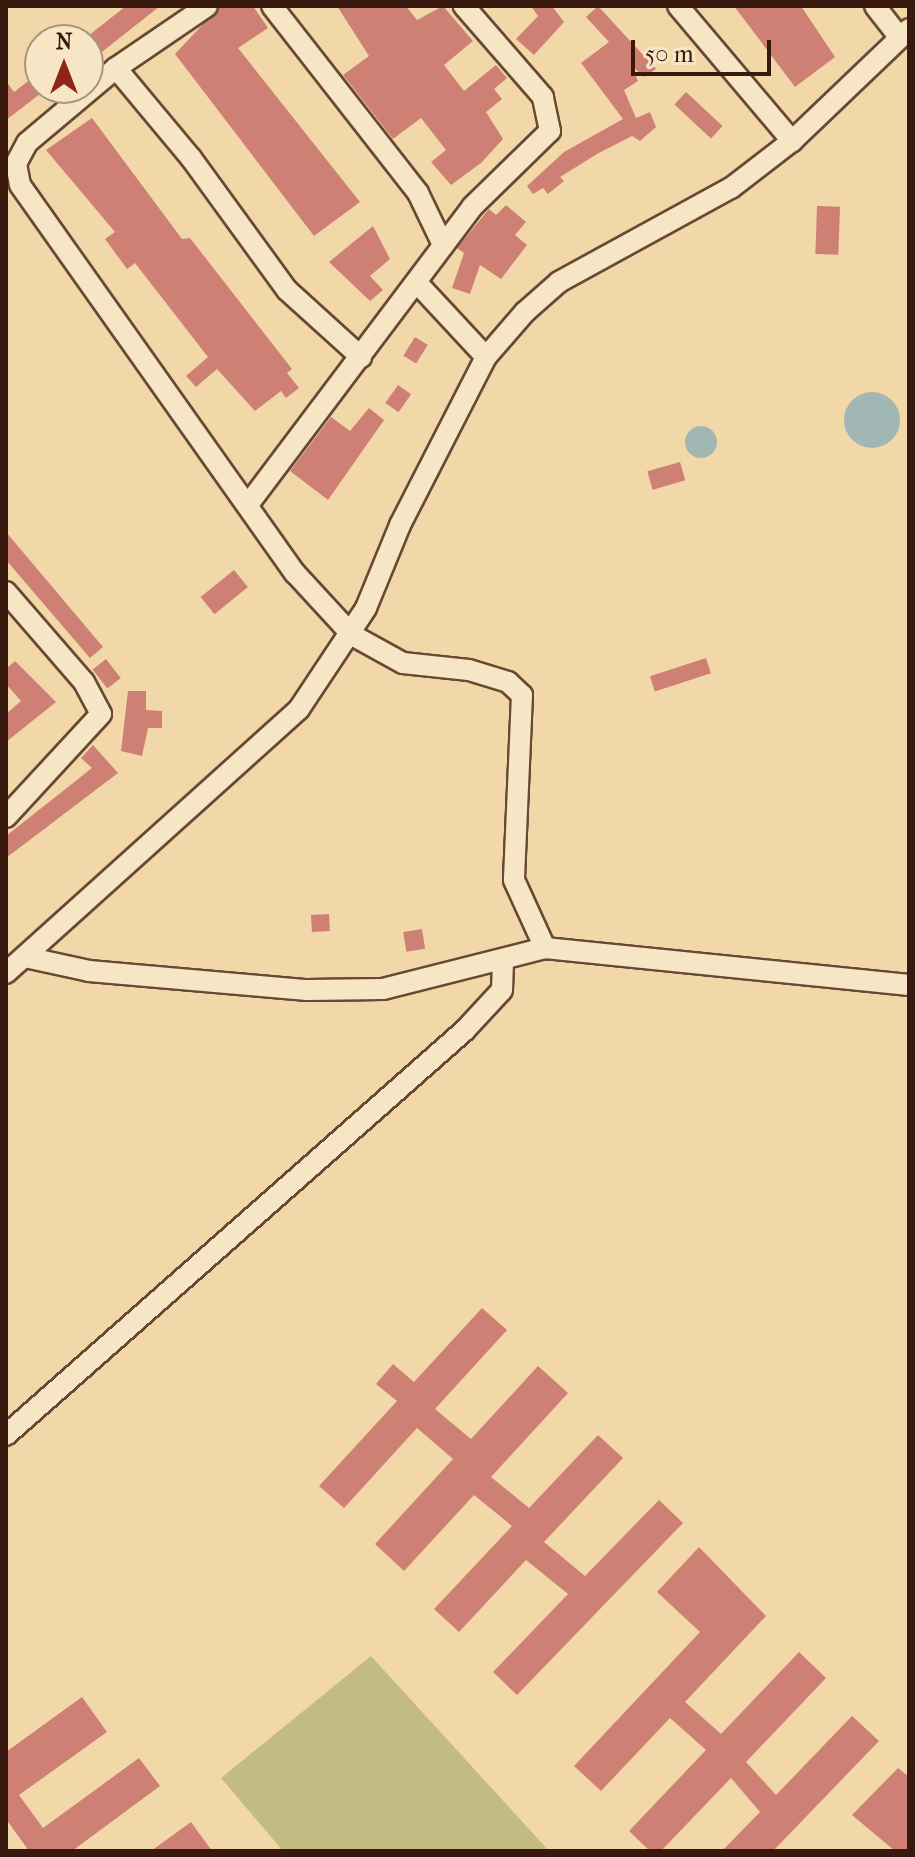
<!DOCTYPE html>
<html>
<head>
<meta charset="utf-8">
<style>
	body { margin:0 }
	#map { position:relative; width:915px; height:1857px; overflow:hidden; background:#f2d8a8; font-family:"IM FELL French Canon",serif }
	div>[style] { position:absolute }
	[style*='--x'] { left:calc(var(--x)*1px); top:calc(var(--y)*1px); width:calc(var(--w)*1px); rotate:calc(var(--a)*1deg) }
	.green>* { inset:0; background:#c3bc82 }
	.water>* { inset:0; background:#a0b7b3 }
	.round { border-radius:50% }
	.building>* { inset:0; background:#cd8073; transform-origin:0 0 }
	.roads { filter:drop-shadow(2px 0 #674934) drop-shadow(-2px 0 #674934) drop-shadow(0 2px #674934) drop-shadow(0 -2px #674934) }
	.minor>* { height:20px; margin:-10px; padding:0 10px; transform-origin:10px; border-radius:10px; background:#f7e6c6 }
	span { translate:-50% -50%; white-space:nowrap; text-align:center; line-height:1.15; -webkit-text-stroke:6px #f7e6c6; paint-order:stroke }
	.frame { position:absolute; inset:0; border:8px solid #39190e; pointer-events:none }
	.north { position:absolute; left:24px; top:24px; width:80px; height:80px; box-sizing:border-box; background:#f7e6c6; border:2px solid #ab947c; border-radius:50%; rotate:0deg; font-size:22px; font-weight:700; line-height:32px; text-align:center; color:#39190e }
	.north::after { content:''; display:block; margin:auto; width:28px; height:36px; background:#8f2418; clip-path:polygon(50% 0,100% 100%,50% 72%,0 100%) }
	.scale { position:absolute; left:631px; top:40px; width:140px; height:36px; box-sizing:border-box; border:4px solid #39190e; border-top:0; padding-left:10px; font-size:24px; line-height:28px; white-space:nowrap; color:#39190e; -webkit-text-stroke:6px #f7e6c6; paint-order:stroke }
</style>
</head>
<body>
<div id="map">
	<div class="green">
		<i style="clip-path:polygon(371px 1656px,549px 1851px,283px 1851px,221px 1778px)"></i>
	</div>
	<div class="water">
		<i class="round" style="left:844px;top:392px;width:56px;height:56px"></i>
		<i class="round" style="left:685px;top:426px;width:32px;height:32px"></i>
	</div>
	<div class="building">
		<i style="clip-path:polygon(126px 6px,160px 6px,88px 63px,88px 36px)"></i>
		<i style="clip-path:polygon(220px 6px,253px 6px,268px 28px,238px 48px,360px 202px,314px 236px,175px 54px)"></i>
		<i style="clip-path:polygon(337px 6px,406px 6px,417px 20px,443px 6px,473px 41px,444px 65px,464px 91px,496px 65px,507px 78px,494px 89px,502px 99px,486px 112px,503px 139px,481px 163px,451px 185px,431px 162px,446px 150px,421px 118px,393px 139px,343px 75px,369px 56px)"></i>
		<i style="clip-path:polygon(531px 6px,552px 6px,564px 22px,534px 55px,516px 39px,538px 16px)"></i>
		<i style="clip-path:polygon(598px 6px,656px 69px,644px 77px,631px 65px,638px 81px,624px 90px,636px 118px,650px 112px,656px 127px,640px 141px,632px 136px,597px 154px,560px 177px,564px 181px,548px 194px,543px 188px,533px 194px,527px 186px,564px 152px,623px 119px,581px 63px,609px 42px,586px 17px)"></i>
		<i style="clip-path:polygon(734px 6px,801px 6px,835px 57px,795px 87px)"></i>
		<i style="clip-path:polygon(40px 72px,40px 94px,6px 120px,6px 81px,14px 92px)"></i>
		<i style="left:686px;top:92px;width:50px;height:17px;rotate:43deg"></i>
		<i style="clip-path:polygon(92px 118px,182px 239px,190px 238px,292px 369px,287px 373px,299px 388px,286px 398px,281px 391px,255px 411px,217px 369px,196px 387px,186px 376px,208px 357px,135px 263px,127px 269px,105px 239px,115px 232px,46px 150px)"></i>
		<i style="clip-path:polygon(506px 205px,526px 222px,515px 235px,527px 245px,501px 279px,480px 265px,470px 294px,452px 288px,464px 253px,457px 248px,489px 209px,496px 215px)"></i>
		<i style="left:817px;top:206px;width:23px;height:48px;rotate:2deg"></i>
		<i style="clip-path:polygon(373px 226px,390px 259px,370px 276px,383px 290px,370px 301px,329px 262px)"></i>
		<i style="left:415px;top:337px;width:15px;height:22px;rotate:32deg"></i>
		<i style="left:398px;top:385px;width:16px;height:22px;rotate:35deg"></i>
		<i style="clip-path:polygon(369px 408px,384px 420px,328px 500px,290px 471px,331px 417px,350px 431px)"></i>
		<i style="left:680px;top:462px;width:19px;height:34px;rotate:74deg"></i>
		<i style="clip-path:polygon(6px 532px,103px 647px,90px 658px,6px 560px)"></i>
		<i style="left:234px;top:570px;width:22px;height:43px;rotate:51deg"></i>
		<i style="left:706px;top:658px;width:16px;height:59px;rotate:72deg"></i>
		<i style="left:106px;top:659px;width:24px;height:17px;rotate:52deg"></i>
		<i style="clip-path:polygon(15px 661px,56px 702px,6px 742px,6px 714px,21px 701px,6px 684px,6px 669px)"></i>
		<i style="clip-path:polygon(128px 691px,146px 691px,146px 710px,162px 711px,162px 728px,148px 728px,142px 756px,121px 751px)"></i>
		<i style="clip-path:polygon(93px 745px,118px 773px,6px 858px,6px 836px,92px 768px,81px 758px)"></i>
		<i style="left:329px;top:914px;width:17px;height:18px;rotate:87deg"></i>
		<i style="left:422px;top:929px;width:20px;height:19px;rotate:81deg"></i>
		<i style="clip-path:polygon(482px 1308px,507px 1330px,435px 1409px,471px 1439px,538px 1366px,568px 1393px,491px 1477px,529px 1508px,598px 1435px,623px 1458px,544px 1542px,585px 1576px,659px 1500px,683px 1523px,517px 1695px,493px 1672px,568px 1594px,526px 1560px,459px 1632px,434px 1609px,512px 1526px,474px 1495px,404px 1571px,375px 1544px,453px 1459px,417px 1428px,344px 1508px,319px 1486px,397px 1401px,376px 1384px,393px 1364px,414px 1382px)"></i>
		<i style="clip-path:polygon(699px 1547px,766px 1616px,685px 1702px,721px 1734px,799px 1652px,826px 1678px,746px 1762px,776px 1795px,852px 1716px,879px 1741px,773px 1851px,722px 1851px,760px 1812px,731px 1778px,661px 1851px,650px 1851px,629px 1831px,706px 1750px,670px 1718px,601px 1791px,574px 1766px,700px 1632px,657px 1592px)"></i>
		<i style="clip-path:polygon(82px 1697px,107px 1732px,19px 1795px,43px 1828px,139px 1758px,160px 1786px,72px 1851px,29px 1851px,6px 1819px,6px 1752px)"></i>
		<i style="clip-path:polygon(898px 1768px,909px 1777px,909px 1851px,895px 1851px,852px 1815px)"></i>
		<i style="clip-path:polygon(191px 1822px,212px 1851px,151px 1851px)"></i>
	</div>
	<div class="roads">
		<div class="minor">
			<i style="--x:207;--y:6;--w:110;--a:145.7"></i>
			<i style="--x:116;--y:68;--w:116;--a:139.9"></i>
			<i style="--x:27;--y:143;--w:24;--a:118"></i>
			<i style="--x:16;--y:164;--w:21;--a:79"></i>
			<i style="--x:20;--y:185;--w:476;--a:54.7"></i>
			<i style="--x:295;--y:573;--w:84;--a:47.4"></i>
			<i style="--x:352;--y:635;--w:58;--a:28.8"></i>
			<i style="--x:403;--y:663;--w:66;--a:6.1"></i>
			<i style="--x:469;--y:670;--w:41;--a:17.1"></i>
			<i style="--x:508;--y:682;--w:19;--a:43"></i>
			<i style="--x:522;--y:695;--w:185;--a:92.5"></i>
			<i style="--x:514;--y:880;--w:75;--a:65.5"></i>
			<i style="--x:272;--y:6;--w:237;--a:52"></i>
			<i style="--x:418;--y:193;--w:58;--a:64.3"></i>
			<i style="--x:678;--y:6;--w:177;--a:49.8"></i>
			<i style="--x:875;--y:6;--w:39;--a:52"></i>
			<i style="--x:116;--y:68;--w:117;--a:50.2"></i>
			<i style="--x:191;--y:158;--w:163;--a:54"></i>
			<i style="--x:287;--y:290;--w:100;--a:42.2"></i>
			<i style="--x:419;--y:285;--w:98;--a:47.1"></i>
			<i style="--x:250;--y:502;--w:369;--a:-53"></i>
			<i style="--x:472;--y:207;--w:109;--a:-44.3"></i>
			<i style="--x:550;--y:131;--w:35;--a:-102"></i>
			<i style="--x:543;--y:97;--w:121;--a:-131"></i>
			<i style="--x:6;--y:592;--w:119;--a:49.1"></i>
			<i style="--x:84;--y:682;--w:36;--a:62"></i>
			<i style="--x:101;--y:714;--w:140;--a:132.7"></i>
			<i style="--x:25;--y:957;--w:66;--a:12.3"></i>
			<i style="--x:89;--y:971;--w:219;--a:5"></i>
			<i style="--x:307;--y:990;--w:76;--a:-0.8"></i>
			<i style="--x:383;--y:989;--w:167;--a:-14.2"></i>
			<i style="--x:545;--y:948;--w:366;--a:5.8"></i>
			<i style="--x:6;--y:973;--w:394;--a:-42"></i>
			<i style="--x:299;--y:709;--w:121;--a:-56.4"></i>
			<i style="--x:366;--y:608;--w:90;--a:-67.7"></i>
			<i style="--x:400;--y:525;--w:189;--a:-62.9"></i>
			<i style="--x:486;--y:357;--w:60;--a:-49.1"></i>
			<i style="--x:525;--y:312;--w:45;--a:-41.4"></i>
			<i style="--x:559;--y:282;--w:196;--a:-28.7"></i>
			<i style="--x:731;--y:188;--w:77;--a:-37.6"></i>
			<i style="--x:792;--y:141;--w:162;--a:-43.7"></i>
			<i style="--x:6;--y:1435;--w:612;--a:-41.42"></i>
			<i style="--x:465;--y:1030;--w:54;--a:-47.2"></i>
			<i style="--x:502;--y:990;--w:30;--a:-88"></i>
		</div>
	</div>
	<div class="frame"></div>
	<div class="north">N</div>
	<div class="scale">50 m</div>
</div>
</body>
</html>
